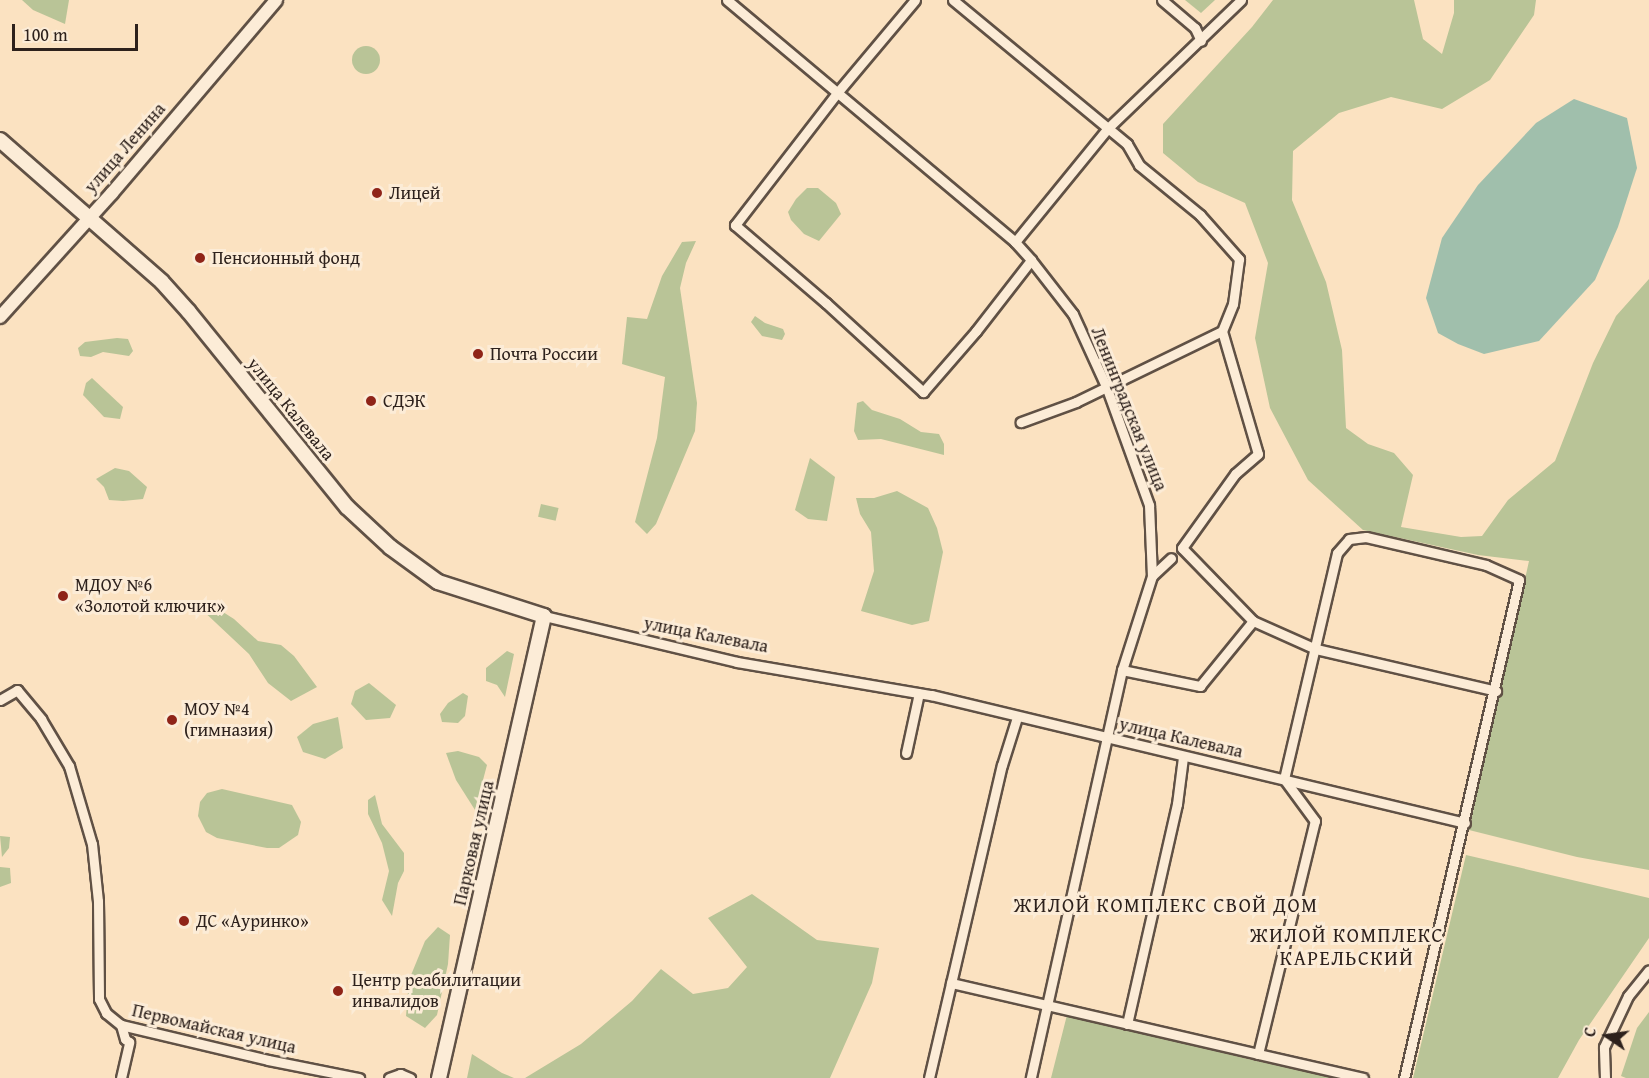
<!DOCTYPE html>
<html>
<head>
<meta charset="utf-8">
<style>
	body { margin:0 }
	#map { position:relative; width:1649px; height:1078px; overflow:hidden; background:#fbe2c1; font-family:"Gentium Book Plus",serif }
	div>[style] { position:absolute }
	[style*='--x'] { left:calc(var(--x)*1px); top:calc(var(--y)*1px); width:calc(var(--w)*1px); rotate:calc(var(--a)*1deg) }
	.green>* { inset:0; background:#b9c497; transform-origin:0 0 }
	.round { border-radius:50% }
	.water>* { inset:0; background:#a0bfac }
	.roads { filter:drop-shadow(2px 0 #605145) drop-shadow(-2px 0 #605145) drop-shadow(0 2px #605145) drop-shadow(0 -2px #605145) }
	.minor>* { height:9px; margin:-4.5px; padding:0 4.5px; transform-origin:4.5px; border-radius:4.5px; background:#fcecd7 }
	.tertiary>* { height:12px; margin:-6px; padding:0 6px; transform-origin:6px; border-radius:6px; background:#fcecd7 }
	.secondary>* { height:14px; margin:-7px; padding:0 7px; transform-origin:7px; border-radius:7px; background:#fcecd7 }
	.dots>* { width:16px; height:16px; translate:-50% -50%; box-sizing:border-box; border:3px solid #fcecd7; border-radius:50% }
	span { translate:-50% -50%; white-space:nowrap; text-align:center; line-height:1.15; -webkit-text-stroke:6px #fcecd7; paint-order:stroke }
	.street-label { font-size:18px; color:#2d211c }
	.poi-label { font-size:18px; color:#2d211c }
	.left { translate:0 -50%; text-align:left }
	.neighbourhood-label { font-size:20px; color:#2d211c; letter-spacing:1.5px }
	.north { position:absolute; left:1577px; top:1006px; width:60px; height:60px; -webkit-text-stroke:4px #fcecd7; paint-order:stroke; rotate:283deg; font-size:16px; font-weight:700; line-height:24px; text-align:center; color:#2d211c }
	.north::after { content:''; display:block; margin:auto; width:21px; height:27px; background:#2d211c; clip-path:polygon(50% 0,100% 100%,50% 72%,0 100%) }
	.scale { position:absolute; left:12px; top:24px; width:126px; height:27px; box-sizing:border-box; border:3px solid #2d211c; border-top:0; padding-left:8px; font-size:18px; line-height:21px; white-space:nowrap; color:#2d211c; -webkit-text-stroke:4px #fcecd7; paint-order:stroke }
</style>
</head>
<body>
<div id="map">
	<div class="green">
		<i style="clip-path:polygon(22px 0,69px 0,65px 24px,33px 10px)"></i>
		<i style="clip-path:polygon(1185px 0,1215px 0,1201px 13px)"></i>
		<i style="clip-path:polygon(1273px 0,1414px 0,1423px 39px,1442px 54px,1454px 13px,1454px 0,1536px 0,1534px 15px,1490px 80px,1442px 109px,1391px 97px,1339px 113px,1293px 151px,1292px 200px,1326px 282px,1342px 350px,1346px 428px,1368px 444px,1394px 453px,1413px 475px,1401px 527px,1461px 537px,1482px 536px,1508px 500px,1555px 461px,1593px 363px,1616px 316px,1649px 279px,1649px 870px,1577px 857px,1469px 830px,1529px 561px,1478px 555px,1363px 530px,1308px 480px,1270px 408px,1255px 338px,1268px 263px,1245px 203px,1198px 182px,1163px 153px,1163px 124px,1252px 27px)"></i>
		<i class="round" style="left:352px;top:46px;width:28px;height:28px"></i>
		<i style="clip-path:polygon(807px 188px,818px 188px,836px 203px,841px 214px,819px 241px,804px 234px,791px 220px,788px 212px,796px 199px)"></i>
		<i style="clip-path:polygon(696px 241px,686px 263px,680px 288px,697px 403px,695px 431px,656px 524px,647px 534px,635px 522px,657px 438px,665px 377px,622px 364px,627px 317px,647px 319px,662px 276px,682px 242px)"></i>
		<i style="clip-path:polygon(755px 316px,765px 323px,783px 329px,785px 334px,782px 340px,762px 336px,751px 322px)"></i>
		<i style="clip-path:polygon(117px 338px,128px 339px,133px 351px,129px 356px,103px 352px,91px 357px,80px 356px,78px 348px,85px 342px)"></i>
		<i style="clip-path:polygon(92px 378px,123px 407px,120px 419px,104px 417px,83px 395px,86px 383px)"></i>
		<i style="clip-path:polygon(863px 401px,872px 410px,900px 419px,921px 432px,939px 434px,944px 444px,944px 455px,881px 439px,858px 440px,854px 431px,857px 403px)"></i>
		<i style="clip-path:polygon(810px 458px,835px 477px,827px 521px,808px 519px,795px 510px)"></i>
		<i style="clip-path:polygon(115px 468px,129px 471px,147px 487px,143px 499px,123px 501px,109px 500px,104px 487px,96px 479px)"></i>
		<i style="clip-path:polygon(897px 491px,928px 508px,937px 528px,943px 552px,929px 621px,912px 625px,861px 611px,874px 571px,871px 532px,860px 514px,856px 498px,874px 498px)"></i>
		<i style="left:541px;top:504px;width:18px;height:13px;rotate:13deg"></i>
		<i style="clip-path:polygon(204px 600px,234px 619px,258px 641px,281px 645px,294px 656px,317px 687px,291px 701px,268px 683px,249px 654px,199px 607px)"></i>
		<i style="clip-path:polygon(507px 651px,514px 654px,505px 697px,497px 685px,486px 681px,486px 668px)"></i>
		<i style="clip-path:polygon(369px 683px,396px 705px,390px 718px,366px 720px,351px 704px,355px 691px)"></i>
		<i style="clip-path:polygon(463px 693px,468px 696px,465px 716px,458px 723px,442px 722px,440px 714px,448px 703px)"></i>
		<i style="clip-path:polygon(338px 717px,343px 748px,325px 759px,303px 752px,297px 737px,313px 724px)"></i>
		<i style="clip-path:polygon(458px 751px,479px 757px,487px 765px,475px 810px,456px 780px,446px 753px)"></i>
		<i style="clip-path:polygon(222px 789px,292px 805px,301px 822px,298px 835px,279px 848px,267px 848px,217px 838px,206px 832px,198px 816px,200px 802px,207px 793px)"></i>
		<i style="clip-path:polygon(375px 795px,382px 824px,404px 853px,404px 871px,398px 883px,392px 916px,382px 900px,389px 871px,382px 843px,368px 814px,368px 800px)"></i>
		<i style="clip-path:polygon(0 836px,10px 837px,9px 848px,2px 857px)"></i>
		<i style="clip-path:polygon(1466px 855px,1649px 898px,1649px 938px,1579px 1040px,1558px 1078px,1413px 1078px)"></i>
		<i style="clip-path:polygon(0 867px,10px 868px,11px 883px,0 887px)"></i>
		<i style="clip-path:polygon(752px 894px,817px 940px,879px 948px,872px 983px,830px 1078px,525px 1078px,581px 1044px,632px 1001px,661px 969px,693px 994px,728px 988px,747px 967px,708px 918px)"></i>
		<i style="clip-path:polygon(438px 927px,450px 935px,448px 964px,437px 1015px,425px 1028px,406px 1016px,409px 980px,425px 941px)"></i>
		<i style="clip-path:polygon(1649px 1012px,1649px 1078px,1626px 1078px,1621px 1076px,1637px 1028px)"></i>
		<i style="clip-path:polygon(1067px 1015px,1248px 1059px,1335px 1078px,1051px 1078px)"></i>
		<i style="clip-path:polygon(472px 1054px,502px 1073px,514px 1078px,467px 1078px)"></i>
	</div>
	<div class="water">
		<i style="clip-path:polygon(1574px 99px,1627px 118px,1637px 168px,1618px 227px,1595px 280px,1539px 341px,1484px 354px,1458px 344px,1438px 333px,1426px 298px,1442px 238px,1478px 185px,1536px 123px)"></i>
	</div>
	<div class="roads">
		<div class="minor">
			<i style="--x:727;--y:0;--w:376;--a:40"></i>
			<i style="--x:1015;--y:242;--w:24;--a:48"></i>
			<i style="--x:1031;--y:260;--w:68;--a:52.1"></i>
			<i style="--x:1073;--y:314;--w:79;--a:65.4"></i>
			<i style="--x:1106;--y:386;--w:127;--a:70.1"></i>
			<i style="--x:1149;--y:505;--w:71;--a:87.6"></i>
			<i style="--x:1152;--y:576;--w:99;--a:107.7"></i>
			<i style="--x:1122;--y:670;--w:418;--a:102.6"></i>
			<i style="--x:915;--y:0;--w:121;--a:130"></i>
			<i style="--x:837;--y:93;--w:167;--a:127.7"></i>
			<i style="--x:735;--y:225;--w:120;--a:40.6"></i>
			<i style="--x:826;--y:303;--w:132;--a:42.5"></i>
			<i style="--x:923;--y:392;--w:81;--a:-49"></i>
			<i style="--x:976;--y:331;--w:90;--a:-52.2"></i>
			<i style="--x:953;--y:0;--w:226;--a:39.6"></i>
			<i style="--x:1127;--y:144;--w:24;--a:60"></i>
			<i style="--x:1139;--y:165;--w:79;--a:39.3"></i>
			<i style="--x:1200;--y:215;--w:59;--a:48.4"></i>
			<i style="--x:1239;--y:259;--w:45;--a:97.6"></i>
			<i style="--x:1233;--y:304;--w:29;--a:112"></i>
			<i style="--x:1222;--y:331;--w:162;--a:154.1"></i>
			<i style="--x:1076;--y:402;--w:59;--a:160"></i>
			<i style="--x:1162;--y:0;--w:43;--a:40.3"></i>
			<i style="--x:1195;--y:28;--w:14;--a:65"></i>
			<i style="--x:1015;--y:242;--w:146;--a:-50.8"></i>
			<i style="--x:1107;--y:129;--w:186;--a:-43.9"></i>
			<i style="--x:1222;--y:331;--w:128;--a:73.7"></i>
			<i style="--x:1258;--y:454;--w:30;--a:139"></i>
			<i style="--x:1235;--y:474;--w:91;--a:125.6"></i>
			<i style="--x:1182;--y:548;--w:102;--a:45.8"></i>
			<i style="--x:1253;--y:621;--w:69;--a:24"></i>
			<i style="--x:1316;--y:649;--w:185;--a:13.1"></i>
			<i style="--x:1152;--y:576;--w:26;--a:-43"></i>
			<i style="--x:544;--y:616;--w:198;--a:13.4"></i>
			<i style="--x:737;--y:662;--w:197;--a:9.7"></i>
			<i style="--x:931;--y:695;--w:549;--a:13.48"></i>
			<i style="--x:1122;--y:670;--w:80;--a:11.6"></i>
			<i style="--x:1200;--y:686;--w:84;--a:-50.8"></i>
			<i style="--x:0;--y:700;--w:20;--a:-30"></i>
			<i style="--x:17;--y:690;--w:38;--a:50"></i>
			<i style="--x:41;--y:719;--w:55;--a:59.2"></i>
			<i style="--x:69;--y:766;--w:81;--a:73.6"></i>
			<i style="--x:92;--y:844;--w:57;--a:84"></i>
			<i style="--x:98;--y:901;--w:98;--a:89.4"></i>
			<i style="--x:99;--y:999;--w:16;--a:63"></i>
			<i style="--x:106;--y:1013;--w:19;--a:39"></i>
			<i style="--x:121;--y:1025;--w:151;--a:13.4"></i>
			<i style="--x:268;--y:1060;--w:93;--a:11.2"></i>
			<i style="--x:906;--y:753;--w:61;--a:-77.8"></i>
			<i style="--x:951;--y:983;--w:315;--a:13"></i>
			<i style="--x:1127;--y:1024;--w:226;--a:-77.2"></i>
			<i style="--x:1177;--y:804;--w:47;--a:-82.7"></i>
			<i style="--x:121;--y:1078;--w:37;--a:-77"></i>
			<i style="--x:129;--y:1042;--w:5;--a:-143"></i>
			<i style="--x:125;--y:1039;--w:15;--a:-106"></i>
			<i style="--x:389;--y:1078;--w:12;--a:-20"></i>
			<i style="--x:400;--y:1074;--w:11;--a:22"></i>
			<i style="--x:929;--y:1078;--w:321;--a:-76.9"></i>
			<i style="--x:1002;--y:765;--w:50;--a:-72.6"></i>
			<i style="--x:1363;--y:1078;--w:108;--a:-167.1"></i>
			<i style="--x:1258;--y:1054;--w:240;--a:-76.3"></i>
			<i style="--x:1315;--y:821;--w:52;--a:-126.4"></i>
			<i style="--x:1284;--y:779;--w:232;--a:-76.8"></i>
			<i style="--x:1337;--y:553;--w:18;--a:-49"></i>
			<i style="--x:1349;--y:539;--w:17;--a:-7"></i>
			<i style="--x:1366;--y:537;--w:123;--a:13.1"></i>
			<i style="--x:1486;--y:565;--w:36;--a:24"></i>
			<i style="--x:1519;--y:580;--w:511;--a:103"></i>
			<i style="--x:1605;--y:1078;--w:31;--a:-92"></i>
			<i style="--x:1604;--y:1047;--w:56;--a:-64.8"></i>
			<i style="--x:1628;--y:996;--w:33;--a:-51"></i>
		</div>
		<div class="tertiary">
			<i style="--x:0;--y:317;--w:167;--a:-47.9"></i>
			<i style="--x:112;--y:193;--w:253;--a:-49.6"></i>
		</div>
		<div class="secondary">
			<i style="--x:0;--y:140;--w:215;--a:41.2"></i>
			<i style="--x:162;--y:282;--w:40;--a:48"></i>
			<i style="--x:189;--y:312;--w:251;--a:51"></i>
			<i style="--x:347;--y:507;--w:59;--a:42.9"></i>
			<i style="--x:390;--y:547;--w:59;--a:36.1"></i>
			<i style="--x:438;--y:582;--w:111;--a:17.8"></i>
			<i style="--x:544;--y:616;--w:474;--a:102.8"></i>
		</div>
	</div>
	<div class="dots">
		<i style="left:377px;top:193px;background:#8f2418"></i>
		<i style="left:200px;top:258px;background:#8f2418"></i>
		<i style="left:478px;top:354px;background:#8f2418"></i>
		<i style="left:371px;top:401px;background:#8f2418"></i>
		<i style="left:63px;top:596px;background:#8f2418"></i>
		<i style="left:172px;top:720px;background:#8f2418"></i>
		<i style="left:184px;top:921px;background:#8f2418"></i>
		<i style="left:338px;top:991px;background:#8f2418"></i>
	</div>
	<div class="street-label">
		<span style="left:125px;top:148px;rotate:-49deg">улица Ленина</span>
		<span style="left:291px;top:409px;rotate:51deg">улица Калевала</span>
		<span style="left:1129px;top:409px;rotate:68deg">Ленинградская улица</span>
		<span style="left:706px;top:635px;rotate:11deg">улица Калевала</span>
		<span style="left:1181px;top:738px;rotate:13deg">улица Калевала</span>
		<span style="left:474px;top:843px;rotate:-77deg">Парковая улица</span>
		<span style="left:214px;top:1029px;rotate:13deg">Первомайская улица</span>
	</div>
	<div class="poi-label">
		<span class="left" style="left:389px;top:193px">Лицей</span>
		<span class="left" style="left:212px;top:258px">Пенсионный фонд</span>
		<span class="left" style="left:490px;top:354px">Почта России</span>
		<span class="left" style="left:383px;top:401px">СДЭК</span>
		<span class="left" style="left:75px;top:596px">МДОУ №6<br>«Золотой ключик»</span>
		<span class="left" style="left:184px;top:720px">МОУ №4<br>(гимназия)</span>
		<span class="left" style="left:196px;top:921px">ДС «Ауринко»</span>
		<span class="left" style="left:352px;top:991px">Центр реабилитации<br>инвалидов</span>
	</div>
	<div class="neighbourhood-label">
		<span style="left:1166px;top:904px">ЖИЛОЙ КОМПЛЕКС СВОЙ ДОМ</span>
		<span style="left:1347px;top:946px">ЖИЛОЙ КОМПЛЕКС<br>КАРЕЛЬСКИЙ</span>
	</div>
	<div class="north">С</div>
	<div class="scale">100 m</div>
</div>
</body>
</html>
